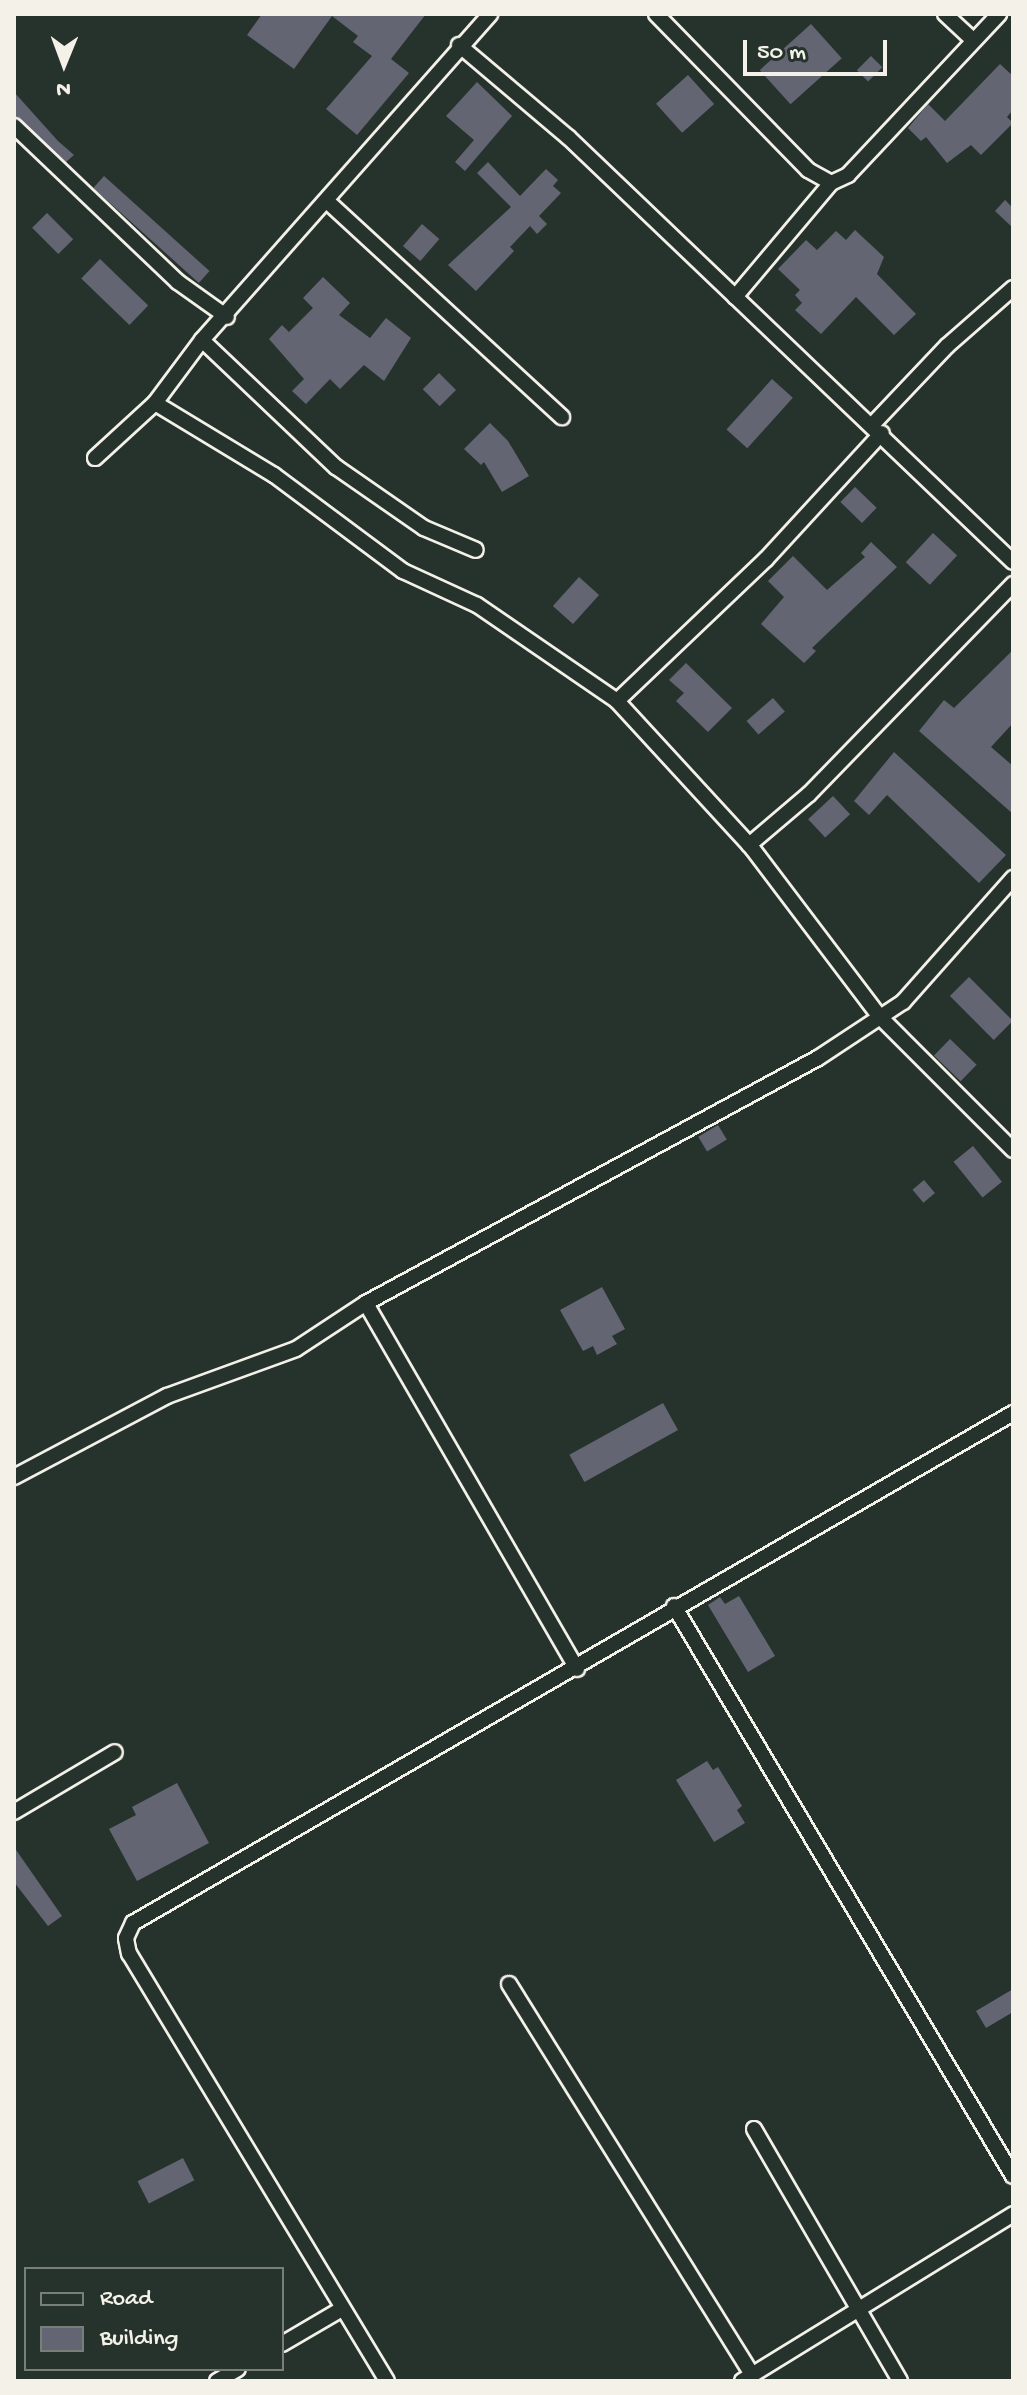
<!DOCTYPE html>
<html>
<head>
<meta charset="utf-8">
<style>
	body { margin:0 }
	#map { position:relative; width:1027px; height:2395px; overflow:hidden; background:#26332d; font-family:"Gochi Hand",sans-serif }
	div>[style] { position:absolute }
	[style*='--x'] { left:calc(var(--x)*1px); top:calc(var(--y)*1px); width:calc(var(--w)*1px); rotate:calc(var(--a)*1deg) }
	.building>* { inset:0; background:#646572; transform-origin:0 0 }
	.roads { filter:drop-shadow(2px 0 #f4f1e8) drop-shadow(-2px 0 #f4f1e8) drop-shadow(0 2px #f4f1e8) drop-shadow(0 -2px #f4f1e8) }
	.minor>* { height:14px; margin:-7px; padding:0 7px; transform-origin:7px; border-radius:7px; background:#26332d }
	span { translate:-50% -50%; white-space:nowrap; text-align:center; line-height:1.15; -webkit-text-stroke:6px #26332d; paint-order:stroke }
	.frame { position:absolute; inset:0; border:16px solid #f4f1e8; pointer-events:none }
	.legend { position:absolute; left:24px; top:2267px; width:260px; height:104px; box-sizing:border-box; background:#26332d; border:2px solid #787f78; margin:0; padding:10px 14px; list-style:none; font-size:24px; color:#f4f1e8 }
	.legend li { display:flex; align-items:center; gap:16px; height:40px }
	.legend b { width:40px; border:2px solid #787f78 }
	.north { position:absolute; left:24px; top:24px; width:80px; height:80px; -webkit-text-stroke:6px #26332d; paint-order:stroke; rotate:181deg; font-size:22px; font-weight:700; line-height:32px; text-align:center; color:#f4f1e8 }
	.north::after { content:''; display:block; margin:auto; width:28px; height:36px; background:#f4f1e8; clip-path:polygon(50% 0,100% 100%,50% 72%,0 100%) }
	.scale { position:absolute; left:743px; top:40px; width:144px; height:36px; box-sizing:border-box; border:4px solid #f4f1e8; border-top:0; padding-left:10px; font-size:24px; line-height:28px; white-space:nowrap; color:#f4f1e8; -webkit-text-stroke:6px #26332d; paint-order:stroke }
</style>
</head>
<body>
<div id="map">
	<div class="building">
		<i style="clip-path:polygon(262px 14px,426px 14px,391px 59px,409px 73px,357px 135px,326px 109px,372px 56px,353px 42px,358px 36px,332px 16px,294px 69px,247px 35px)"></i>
		<i style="left:811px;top:24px;width:46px;height:69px;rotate:48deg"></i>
		<i style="left:871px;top:56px;width:16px;height:20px;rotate:45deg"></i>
		<i style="clip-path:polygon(1000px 64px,1013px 76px,1013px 110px,1007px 117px,1013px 123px,981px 155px,971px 145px,947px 163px,926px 137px,921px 141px,908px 128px,928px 104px,945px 121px)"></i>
		<i style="left:688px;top:75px;width:39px;height:43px;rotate:48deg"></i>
		<i style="clip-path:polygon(477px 82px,512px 116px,465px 171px,455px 162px,474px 140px,446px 116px)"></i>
		<i style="clip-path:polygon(14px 92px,58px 141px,74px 155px,66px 162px,14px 116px)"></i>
		<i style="clip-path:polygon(488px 162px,520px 196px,546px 169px,558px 180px,553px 186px,561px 193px,539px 216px,547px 224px,537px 234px,530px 226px,510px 247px,514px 251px,476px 291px,448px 265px,511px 207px,477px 173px)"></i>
		<i style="left:104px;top:176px;width:142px;height:16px;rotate:42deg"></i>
		<i style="clip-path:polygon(1005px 200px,1013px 208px,1013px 228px,995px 211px)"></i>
		<i style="left:47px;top:213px;width:37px;height:21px;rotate:45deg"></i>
		<i style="left:422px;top:224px;width:23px;height:29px;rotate:41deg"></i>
		<i style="clip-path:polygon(855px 230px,884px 257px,877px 274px,916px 314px,894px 335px,856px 297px,821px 334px,795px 310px,802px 303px,795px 295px,800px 290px,778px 269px,806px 240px,817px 250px,836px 231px,846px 240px)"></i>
		<i style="left:100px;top:259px;width:67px;height:27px;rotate:44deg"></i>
		<i style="clip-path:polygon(323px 277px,350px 303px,339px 315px,370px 338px,386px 318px,411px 338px,384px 381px,364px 365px,340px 389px,330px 379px,306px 404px,292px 391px,304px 379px,269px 339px,282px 325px,289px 332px,313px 308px,303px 298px)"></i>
		<i style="left:439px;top:373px;width:24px;height:23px;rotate:45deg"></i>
		<i style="left:772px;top:379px;width:28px;height:68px;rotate:42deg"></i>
		<i style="clip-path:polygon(490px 423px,508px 441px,529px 476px,502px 492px,484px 462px,481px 465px,464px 449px)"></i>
		<i style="left:855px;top:487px;width:30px;height:21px;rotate:44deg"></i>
		<i style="left:933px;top:533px;width:33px;height:40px;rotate:43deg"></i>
		<i style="clip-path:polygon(871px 542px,897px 567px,812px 648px,816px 651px,804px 663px,761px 624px,784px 597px,768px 581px,793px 556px,827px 590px,865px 557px,861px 553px)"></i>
		<i style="left:579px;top:577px;width:27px;height:39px;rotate:42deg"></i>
		<i style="clip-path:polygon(1013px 650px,1013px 723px,991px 747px,1013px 766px,1013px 814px,919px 731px,944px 700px,954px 708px)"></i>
		<i style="clip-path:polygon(686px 663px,732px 708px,708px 732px,676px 701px,684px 693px,669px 680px)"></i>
		<i style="left:773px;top:698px;width:18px;height:35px;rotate:49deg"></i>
		<i style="clip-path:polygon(894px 752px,1006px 855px,979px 883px,887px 795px,869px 815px,854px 801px)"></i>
		<i style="left:833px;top:796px;width:25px;height:34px;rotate:47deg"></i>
		<i style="left:969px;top:977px;width:62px;height:27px;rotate:45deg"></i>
		<i style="left:950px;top:1039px;width:37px;height:23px;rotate:44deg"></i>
		<i style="left:718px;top:1125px;width:17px;height:23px;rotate:59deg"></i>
		<i style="left:973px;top:1146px;width:46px;height:25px;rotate:51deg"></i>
		<i style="left:924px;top:1180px;width:17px;height:15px;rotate:50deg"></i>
		<i style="clip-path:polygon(602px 1287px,625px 1329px,612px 1336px,617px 1344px,597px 1355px,593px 1346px,583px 1351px,560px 1310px)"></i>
		<i style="left:663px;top:1403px;width:31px;height:107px;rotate:61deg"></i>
		<i style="clip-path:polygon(739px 1596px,775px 1656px,748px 1672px,708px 1605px,720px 1597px,725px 1604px)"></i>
		<i style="clip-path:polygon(707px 1761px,713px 1770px,718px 1767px,742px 1806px,737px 1810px,745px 1823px,714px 1842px,676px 1780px)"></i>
		<i style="clip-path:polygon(177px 1783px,209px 1843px,137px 1881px,109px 1829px,136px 1815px,132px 1807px)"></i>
		<i style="clip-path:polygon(14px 1847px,62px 1916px,48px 1926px,14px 1882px)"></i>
		<i style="clip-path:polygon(1013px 1989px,1013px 2012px,986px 2028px,976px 2011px)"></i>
		<i style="left:183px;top:2158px;width:25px;height:51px;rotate:63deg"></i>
	</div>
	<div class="roads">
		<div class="minor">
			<i style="--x:656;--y:14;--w:218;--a:45.7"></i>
			<i style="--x:808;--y:170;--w:26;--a:29"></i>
			<i style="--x:831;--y:183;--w:19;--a:-25"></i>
			<i style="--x:848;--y:175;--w:221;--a:-46.8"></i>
			<i style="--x:945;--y:14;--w:38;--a:43"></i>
			<i style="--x:459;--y:45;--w:143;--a:40.2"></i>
			<i style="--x:568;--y:137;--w:615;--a:43.68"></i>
			<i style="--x:14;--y:126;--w:226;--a:43.6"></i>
			<i style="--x:178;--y:282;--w:60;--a:35.5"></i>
			<i style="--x:328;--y:202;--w:318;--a:42.6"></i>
			<i style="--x:735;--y:297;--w:149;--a:-49.9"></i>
			<i style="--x:202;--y:340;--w:185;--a:43.5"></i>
			<i style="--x:336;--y:467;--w:107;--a:34.7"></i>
			<i style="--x:424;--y:528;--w:56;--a:22.9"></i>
			<i style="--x:155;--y:403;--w:139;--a:31.2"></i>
			<i style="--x:274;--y:475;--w:161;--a:36.7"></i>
			<i style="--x:403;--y:571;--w:81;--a:24.7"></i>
			<i style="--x:477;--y:605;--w:170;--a:34.4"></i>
			<i style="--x:617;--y:701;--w:200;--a:47.4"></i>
			<i style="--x:752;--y:848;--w:212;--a:52.9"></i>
			<i style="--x:880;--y:1017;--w:188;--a:45"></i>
			<i style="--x:873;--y:424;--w:108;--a:-46.5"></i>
			<i style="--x:947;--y:346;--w:88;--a:-41.3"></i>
			<i style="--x:95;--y:458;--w:81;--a:-42.5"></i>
			<i style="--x:155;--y:403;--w:79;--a:-53.3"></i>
			<i style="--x:202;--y:340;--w:435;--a:-48.5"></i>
			<i style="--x:617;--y:701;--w:206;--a:-43.6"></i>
			<i style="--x:766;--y:559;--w:171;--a:-47.4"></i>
			<i style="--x:749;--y:845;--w:79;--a:-40.4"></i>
			<i style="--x:809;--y:794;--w:293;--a:-45.8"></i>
			<i style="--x:14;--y:1477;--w:173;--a:-27.9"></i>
			<i style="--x:167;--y:1396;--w:137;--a:-20"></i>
			<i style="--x:296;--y:1349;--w:84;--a:-33.3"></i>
			<i style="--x:674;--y:1606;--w:663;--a:59.26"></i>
			<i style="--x:577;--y:1669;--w:422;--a:-120"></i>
			<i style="--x:366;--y:1303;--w:514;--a:-28.46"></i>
			<i style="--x:818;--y:1058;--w:102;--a:-33.4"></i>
			<i style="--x:903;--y:1002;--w:166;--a:-48.4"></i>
			<i style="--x:14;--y:1812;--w:117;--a:-30.7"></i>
			<i style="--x:509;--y:1984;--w:460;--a:58.1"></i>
			<i style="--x:754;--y:2129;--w:291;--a:59.9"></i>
			<i style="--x:282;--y:2344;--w:67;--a:-30.4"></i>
			<i style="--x:217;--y:2381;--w:24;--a:-30"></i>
			<i style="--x:387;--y:2381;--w:499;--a:-121.1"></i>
			<i style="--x:129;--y:1954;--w:16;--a:-101"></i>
			<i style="--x:126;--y:1938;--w:17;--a:-65"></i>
			<i style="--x:133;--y:1923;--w:1017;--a:-30.09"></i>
			<i style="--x:742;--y:2381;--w:318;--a:-31.6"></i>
		</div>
	</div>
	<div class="frame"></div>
	<ul class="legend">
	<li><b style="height:10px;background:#26332d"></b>Road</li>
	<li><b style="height:22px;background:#646572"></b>Building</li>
	</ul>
	<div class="north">N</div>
	<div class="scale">50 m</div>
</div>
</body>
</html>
